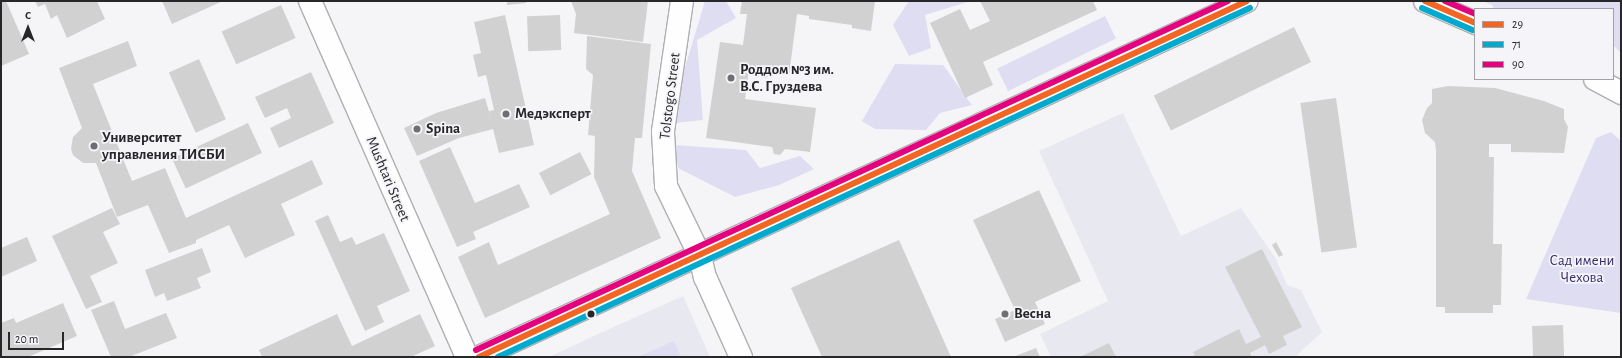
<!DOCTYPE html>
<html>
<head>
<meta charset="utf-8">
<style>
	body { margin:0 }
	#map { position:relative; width:1622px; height:358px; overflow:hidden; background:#f5f5f8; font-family:"Alegreya Sans",sans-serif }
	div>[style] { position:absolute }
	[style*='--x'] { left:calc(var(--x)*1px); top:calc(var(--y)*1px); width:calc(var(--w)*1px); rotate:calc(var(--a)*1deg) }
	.built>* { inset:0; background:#e8e8f1 }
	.green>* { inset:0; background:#deddf2; transform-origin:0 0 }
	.building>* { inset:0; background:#d1d1d2; transform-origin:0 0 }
	.roads { filter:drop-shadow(1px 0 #afafb1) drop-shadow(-1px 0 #afafb1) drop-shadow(0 1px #afafb1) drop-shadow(0 -1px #afafb1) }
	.minor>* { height:22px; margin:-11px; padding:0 11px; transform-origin:11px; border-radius:11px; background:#fefefe }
	.secondary>* { height:22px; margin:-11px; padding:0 11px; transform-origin:11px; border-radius:11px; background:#fefefe }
	.bus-1>* { height:6px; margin:-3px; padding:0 3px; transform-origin:3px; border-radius:3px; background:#f26522 }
	.bus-2>* { height:6px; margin:-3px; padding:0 3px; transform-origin:3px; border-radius:3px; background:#00a9ce }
	.bus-3>* { height:6px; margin:-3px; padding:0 3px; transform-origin:3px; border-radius:3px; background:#e5007d }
	.dots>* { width:11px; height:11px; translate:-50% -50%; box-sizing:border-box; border:2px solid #f4f4f9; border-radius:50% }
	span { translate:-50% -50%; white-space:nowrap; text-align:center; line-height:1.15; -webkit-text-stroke:3.5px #f4f4f9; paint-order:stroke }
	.poi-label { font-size:15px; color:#272729; font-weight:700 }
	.left { translate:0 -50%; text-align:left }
	.street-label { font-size:15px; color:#272729 }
	.park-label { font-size:15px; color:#392d6e }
	.frame { position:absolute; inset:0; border:2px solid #272729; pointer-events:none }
	.legend { position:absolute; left:1474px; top:8px; width:140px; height:72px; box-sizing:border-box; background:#f4f4f9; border:1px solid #a2a2a6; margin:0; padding:5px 7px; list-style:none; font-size:12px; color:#272729 }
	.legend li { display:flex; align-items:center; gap:8px; height:20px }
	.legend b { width:20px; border:1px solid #a2a2a6 }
	.north { position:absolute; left:8px; top:8px; width:40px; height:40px; -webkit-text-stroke:3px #f4f4f9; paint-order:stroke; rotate:0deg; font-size:11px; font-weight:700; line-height:16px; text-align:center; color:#272729 }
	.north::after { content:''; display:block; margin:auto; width:14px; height:18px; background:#272729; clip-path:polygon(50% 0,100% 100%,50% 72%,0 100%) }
	.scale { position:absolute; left:8px; top:332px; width:56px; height:18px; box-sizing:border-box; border:2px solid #272729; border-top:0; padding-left:5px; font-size:12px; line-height:14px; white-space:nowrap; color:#272729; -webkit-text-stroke:3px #f4f4f9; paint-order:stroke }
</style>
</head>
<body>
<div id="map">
	<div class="built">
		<i style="clip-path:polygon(1123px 113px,1181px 236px,1241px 208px,1276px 259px,1287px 285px,1301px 290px,1322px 332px,1295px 357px,1051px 357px,1040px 334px,1108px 301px,1039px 151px)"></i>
		<i style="clip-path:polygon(683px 296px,710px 357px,549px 357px,598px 334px)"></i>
	</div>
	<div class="green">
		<i style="clip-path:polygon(705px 1px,726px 1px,736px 18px,697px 40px,703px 120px,675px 123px,678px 91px)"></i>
		<i style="clip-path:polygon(909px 1px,971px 1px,925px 15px,931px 48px,909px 56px,893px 25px)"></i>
		<i style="clip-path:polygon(1482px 1px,1621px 1px,1621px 53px,1613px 45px,1613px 9px,1494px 9px,1492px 5px)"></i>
		<i style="left:1105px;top:16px;width:25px;height:120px;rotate:64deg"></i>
		<i style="clip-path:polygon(895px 64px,943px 65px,972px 105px,940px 113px,926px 130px,875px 129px,862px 121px)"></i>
		<i style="clip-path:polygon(1611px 132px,1621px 141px,1621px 313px,1526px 299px,1596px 138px)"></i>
		<i style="clip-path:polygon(674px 145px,746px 150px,760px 168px,800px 156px,814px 169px,779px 185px,735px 197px,678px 168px)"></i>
		<i style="clip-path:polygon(674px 341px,681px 357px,638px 357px)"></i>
	</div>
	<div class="building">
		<i style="clip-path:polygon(1px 1px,6px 1px,29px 54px,1px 66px)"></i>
		<i style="clip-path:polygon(35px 1px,97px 1px,105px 19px,67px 38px,57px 15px,51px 19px,45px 4px,38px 7px)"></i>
		<i style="clip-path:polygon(162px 1px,223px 1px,172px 24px)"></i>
		<i style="clip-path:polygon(507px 1px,526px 1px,526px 3px,507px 5px)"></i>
		<i style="clip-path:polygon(571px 1px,648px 1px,643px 42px,574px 33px,576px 14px)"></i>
		<i style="clip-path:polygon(742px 1px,875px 1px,871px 31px,852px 28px,852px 25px,809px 19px,809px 16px,797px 14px,789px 75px,771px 73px,766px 78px,761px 78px,758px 71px,749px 70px,745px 99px,816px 108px,810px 152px,785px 149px,780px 155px,774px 154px,772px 147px,706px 138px,720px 42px,743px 45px,747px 14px,740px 14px)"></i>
		<i style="clip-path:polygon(980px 1px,1093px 1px,1097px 10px,983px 62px,993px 85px,965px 98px,930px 23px,960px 9px,970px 30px,990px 21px)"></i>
		<i style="left:281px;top:5px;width:36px;height:65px;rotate:66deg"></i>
		<i style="clip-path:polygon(505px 15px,534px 145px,499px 153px,493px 129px,459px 138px,417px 156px,404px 128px,436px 113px,485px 98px,492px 122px,489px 111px,494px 110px,486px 75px,478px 77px,473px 55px,481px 53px,474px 22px)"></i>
		<i style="left:560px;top:15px;width:35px;height:33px;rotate:88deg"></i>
		<i style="left:1294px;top:27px;width:39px;height:156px;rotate:64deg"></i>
		<i style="clip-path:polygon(587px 36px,651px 44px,642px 138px,635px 138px,632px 171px,661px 238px,485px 318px,458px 257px,489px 242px,498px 265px,610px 214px,594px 177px,595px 136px,588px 135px,593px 75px,586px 69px)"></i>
		<i style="clip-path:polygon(128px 41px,137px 66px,93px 84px,132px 181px,165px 168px,186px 218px,312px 160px,323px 184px,281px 204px,295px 235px,245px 258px,229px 225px,196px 240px,196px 243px,169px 253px,148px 205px,117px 217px,96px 163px,83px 163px,73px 155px,71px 149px,73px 137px,82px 128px,59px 68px)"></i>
		<i style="left:199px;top:59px;width:66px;height:33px;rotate:66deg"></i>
		<i style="clip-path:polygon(311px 72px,334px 123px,279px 148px,270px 128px,291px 118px,287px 108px,265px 118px,255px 97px)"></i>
		<i style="clip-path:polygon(1448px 86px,1495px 88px,1544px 101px,1564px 109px,1564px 119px,1568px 127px,1564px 153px,1511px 152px,1511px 144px,1489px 144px,1489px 157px,1494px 157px,1493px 244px,1502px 244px,1501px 305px,1493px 305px,1493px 313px,1445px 313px,1445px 307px,1436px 307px,1436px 151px,1435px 142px,1425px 133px,1422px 120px,1427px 108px,1432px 103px,1432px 89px)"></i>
		<i style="left:1336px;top:98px;width:151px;height:36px;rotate:82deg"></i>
		<i style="left:248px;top:123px;width:33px;height:84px;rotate:65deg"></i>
		<i style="clip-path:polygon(450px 147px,475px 203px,519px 184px,530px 207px,473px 232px,476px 239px,457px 247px,419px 161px)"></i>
		<i style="left:580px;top:152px;width:25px;height:46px;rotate:63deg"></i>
		<i style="clip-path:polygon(1039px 190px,1081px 281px,1035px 302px,1045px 324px,1005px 342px,995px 319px,1015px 310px,973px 220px)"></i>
		<i style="clip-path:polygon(112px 208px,120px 224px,103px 232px,118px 263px,90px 276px,102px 302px,86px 309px,52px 236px)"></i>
		<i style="clip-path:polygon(328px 215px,340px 242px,352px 237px,356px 245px,384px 233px,410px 291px,377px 306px,384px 322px,365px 331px,315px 221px)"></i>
		<i style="clip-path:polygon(27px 237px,37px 261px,1px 277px,1px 248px)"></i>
		<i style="clip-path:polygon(899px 240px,951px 357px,822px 357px,791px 288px)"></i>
		<i style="clip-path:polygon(1276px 242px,1283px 255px,1279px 257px,1272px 245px)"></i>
		<i style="clip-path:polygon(202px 248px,211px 272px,197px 278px,201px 288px,167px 301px,164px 293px,155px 297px,145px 270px)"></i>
		<i style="clip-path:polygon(1262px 249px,1302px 327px,1283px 336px,1287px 345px,1269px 354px,1265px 345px,1250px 353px,1252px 357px,1190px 357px,1195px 355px,1193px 352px,1239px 329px,1246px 344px,1261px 337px,1225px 267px)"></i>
		<i style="clip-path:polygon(114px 301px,125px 329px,166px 313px,177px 338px,129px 357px,111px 357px,91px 310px)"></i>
		<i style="clip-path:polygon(63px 303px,77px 336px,28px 357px,2px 357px,1px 323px,14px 318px,16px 323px)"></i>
		<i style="clip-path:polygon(337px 314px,352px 346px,420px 314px,435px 346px,411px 357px,262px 357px,259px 350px)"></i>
		<i style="left:1563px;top:325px;width:32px;height:31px;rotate:88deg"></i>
		<i style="clip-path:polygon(1109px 343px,1116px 357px,1080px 357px)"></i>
		<i style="clip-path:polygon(1036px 348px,1040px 357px,1013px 357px)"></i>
	</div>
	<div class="roads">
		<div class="minor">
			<i style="--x:310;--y:1;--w:389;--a:66.2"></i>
			<i style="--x:682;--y:1;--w:132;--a:98.3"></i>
			<i style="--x:663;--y:132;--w:54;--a:86.8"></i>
			<i style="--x:666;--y:186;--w:78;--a:64.1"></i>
			<i style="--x:700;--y:256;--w:22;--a:77"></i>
			<i style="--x:705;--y:277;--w:88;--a:65.8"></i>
		</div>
		<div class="secondary">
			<i style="--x:1425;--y:1;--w:55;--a:23.7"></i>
			<i style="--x:1595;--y:79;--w:30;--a:28"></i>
			<i style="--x:479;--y:357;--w:846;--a:-24.87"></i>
		</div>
	</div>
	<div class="bus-1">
		<i style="--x:1425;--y:1;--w:55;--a:23.7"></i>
		<i style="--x:479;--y:357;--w:846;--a:-24.87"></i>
	</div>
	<div class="bus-2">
		<i style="--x:1422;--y:8;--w:55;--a:23.7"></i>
		<i style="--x:498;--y:357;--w:829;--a:-24.9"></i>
	</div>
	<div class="bus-3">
		<i style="--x:1445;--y:1;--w:33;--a:23"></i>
		<i style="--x:476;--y:350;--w:829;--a:-24.9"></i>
	</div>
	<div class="dots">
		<i style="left:731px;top:78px;background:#6f6f71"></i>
		<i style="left:506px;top:114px;background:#6f6f71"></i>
		<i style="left:417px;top:129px;background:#6f6f71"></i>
		<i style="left:94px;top:146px;background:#6f6f71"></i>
		<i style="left:591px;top:314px;background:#272729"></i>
		<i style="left:1005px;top:314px;background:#6f6f71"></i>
	</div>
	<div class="poi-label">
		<span class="left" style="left:740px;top:78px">Роддом №3 им.<br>В.С. Груздева</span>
		<span class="left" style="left:515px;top:114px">Медэксперт</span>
		<span class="left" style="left:426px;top:129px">Spina</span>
		<span class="left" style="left:102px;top:146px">Университет<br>управления ТИСБИ</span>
		<span class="left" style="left:1014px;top:314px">Весна</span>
	</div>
	<div class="street-label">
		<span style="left:670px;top:96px;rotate:-83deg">Tolstogo Street</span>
		<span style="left:388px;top:179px;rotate:67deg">Mushtari Street</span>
	</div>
	<div class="park-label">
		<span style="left:1582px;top:269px">Сад имени<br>Чехова</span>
	</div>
	<div class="frame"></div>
	<ul class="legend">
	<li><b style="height:5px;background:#f26522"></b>29</li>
	<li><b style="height:5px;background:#00a9ce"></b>71</li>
	<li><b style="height:5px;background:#e5007d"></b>90</li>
	</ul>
	<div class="north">С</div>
	<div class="scale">20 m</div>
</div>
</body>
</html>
